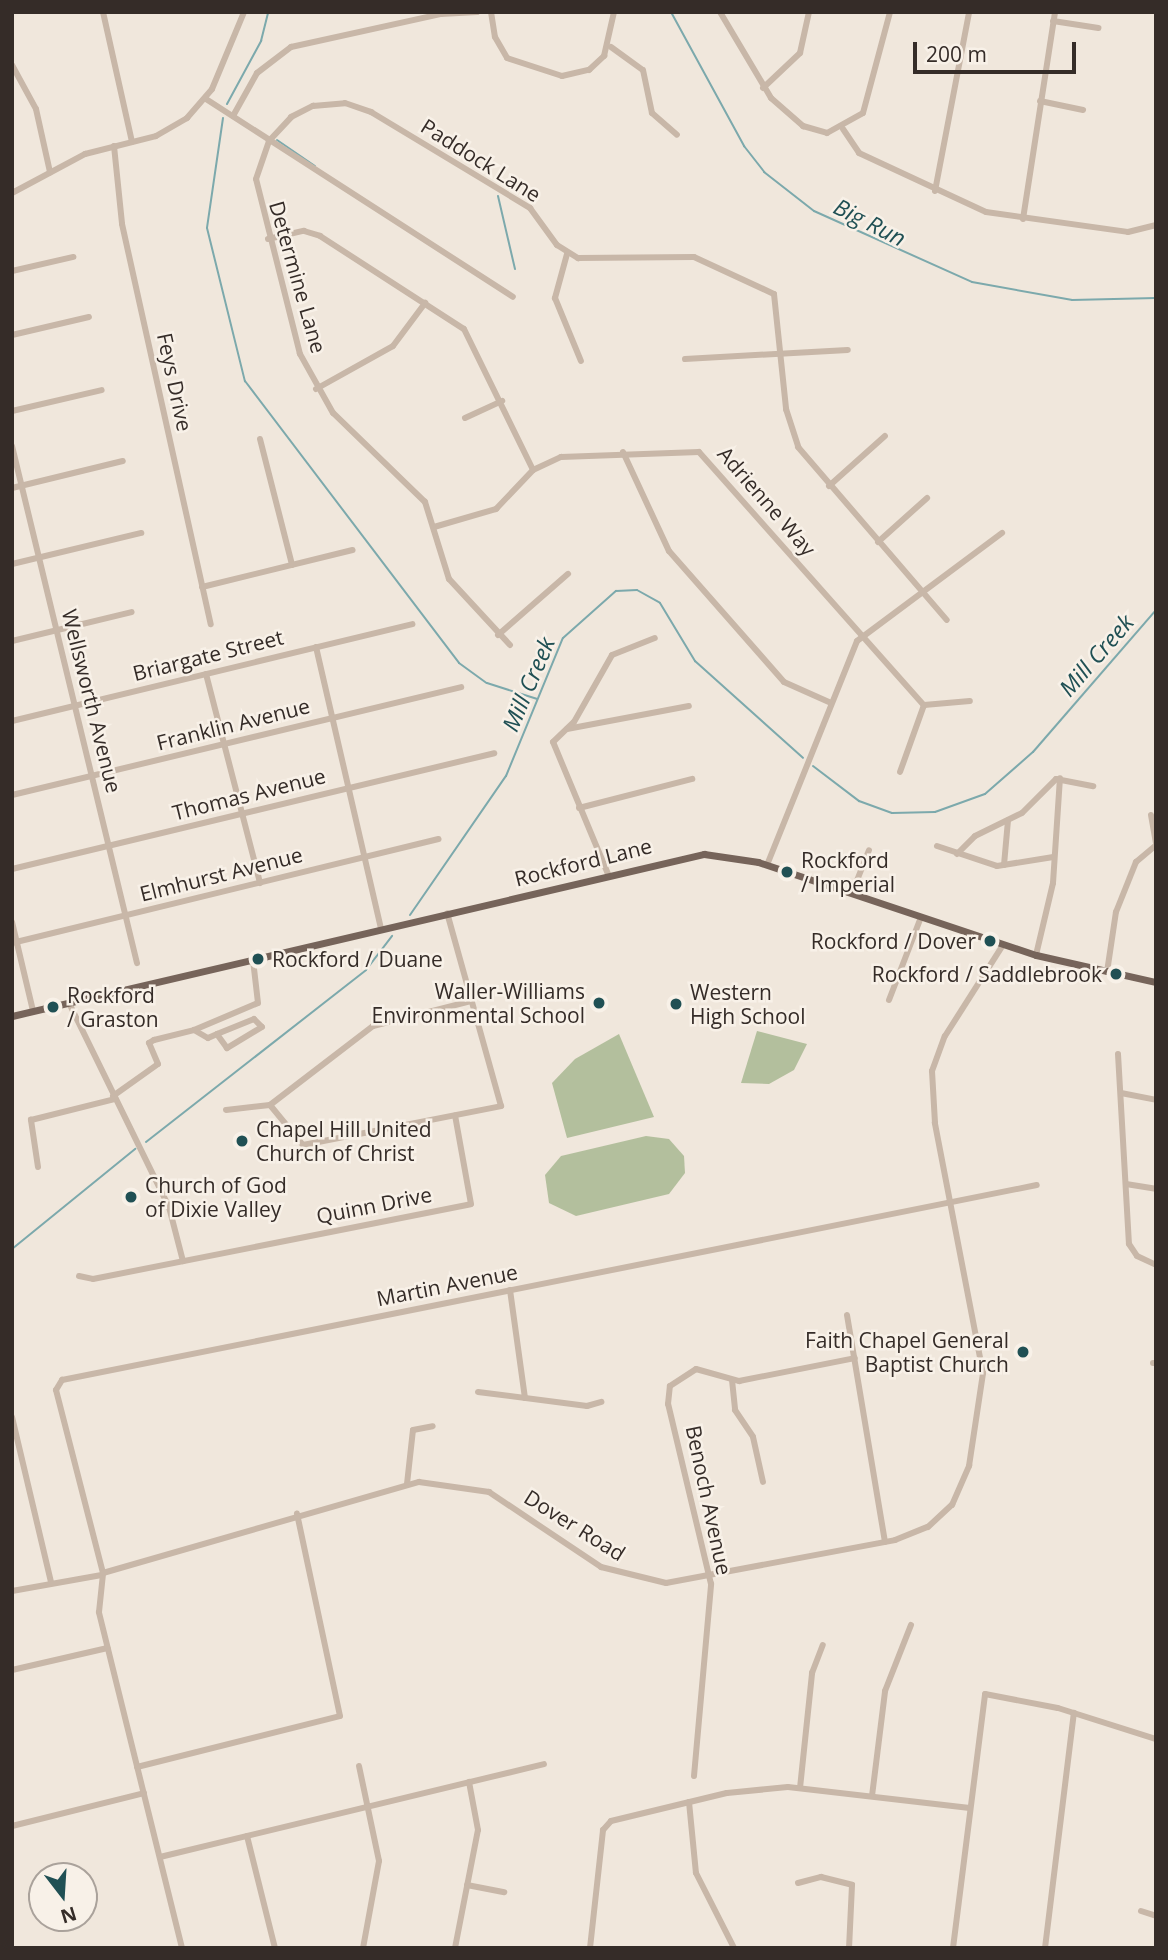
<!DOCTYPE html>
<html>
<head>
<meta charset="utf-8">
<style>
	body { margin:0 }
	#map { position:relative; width:1168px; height:1960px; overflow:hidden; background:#f0e7dc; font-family:"Open Sans",sans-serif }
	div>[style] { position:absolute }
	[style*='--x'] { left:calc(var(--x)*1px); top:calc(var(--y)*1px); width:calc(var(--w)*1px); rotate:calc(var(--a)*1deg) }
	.green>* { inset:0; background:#b3bf9d }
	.stream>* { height:2px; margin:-1px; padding:0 1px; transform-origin:1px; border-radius:1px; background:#7ca9ac }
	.minor>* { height:6px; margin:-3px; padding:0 3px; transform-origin:3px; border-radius:3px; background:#c8b7a8 }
	.major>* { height:7px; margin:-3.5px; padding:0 3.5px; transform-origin:3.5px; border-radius:3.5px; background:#76645a }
	.dots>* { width:19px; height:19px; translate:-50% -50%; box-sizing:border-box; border:4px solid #f8f1e8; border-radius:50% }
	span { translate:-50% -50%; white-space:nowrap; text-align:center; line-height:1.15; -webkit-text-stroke:5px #f8f1e8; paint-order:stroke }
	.street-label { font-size:21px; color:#352c28 }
	.poi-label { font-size:21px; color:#352c28 }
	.left { translate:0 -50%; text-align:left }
	.right { translate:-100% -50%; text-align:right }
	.water-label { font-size:23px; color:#205054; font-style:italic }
	.frame { position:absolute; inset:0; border:14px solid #352c28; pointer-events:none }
	.north { position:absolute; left:28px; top:1862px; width:70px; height:70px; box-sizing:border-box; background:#f8f1e8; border:2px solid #aaa29b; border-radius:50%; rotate:163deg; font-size:19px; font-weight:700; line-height:28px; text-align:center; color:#352c28 }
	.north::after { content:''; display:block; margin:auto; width:24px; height:32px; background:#205054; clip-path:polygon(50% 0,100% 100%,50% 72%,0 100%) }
	.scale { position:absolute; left:913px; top:42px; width:163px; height:32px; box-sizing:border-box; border:4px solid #352c28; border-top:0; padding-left:9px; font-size:21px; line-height:24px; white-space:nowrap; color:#352c28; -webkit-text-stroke:5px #f8f1e8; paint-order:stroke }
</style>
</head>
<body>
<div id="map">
	<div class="green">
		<i style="clip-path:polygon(757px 1031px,807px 1044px,794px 1070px,769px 1084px,741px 1083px)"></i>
		<i style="clip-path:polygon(619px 1034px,654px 1117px,567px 1138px,552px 1083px,575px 1059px)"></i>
		<i style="clip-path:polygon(646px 1136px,669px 1139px,684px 1156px,685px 1173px,669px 1194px,576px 1216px,549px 1203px,545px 1175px,561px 1156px)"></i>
	</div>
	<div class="stream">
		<i style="--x:671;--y:12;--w:153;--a:61.4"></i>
		<i style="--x:744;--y:146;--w:33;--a:52"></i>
		<i style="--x:764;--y:172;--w:63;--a:38"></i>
		<i style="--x:814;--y:211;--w:173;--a:24.2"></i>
		<i style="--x:972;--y:282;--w:102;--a:10.2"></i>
		<i style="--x:1072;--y:300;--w:84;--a:-1.4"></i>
		<i style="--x:227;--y:104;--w:72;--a:-61.6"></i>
		<i style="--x:261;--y:41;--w:30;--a:-76"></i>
		<i style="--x:223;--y:118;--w:111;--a:98.3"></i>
		<i style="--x:207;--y:228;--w:158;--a:76.1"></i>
		<i style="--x:245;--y:381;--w:354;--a:52.8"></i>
		<i style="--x:459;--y:663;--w:34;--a:36"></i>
		<i style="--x:487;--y:683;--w:52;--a:17.7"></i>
		<i style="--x:277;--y:140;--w:46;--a:34.4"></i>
		<i style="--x:498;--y:196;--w:75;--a:76.9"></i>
		<i style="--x:813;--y:766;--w:58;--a:37.3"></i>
		<i style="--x:859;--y:801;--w:35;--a:20"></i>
		<i style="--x:892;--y:813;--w:43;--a:-1.3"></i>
		<i style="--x:935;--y:812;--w:53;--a:-19.8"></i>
		<i style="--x:985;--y:794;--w:64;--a:-41.2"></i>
		<i style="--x:1033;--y:752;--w:188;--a:-49.1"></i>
		<i style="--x:410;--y:915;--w:169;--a:-55.4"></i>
		<i style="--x:506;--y:776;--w:149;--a:-67.6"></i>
		<i style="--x:563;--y:638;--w:71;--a:-41.6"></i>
		<i style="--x:616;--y:591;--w:21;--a:-3"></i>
		<i style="--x:637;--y:590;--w:26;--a:29"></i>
		<i style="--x:660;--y:603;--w:68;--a:58.9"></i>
		<i style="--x:695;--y:661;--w:145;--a:41.9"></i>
		<i style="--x:146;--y:1142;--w:279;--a:-38"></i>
		<i style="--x:366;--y:970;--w:43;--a:-52.6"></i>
		<i style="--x:12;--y:1249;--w:159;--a:-39.1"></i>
	</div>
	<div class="minor">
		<i style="--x:103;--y:12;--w:133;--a:77.4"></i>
		<i style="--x:491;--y:12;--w:25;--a:81"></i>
		<i style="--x:495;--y:37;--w:24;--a:60"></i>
		<i style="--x:507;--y:58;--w:58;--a:18.1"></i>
		<i style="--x:562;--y:76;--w:28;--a:-13"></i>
		<i style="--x:589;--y:70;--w:21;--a:-43"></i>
		<i style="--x:604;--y:56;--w:45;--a:-77.2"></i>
		<i style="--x:720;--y:12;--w:100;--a:59.3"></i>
		<i style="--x:771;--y:98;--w:43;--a:41.2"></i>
		<i style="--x:803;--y:126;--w:25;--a:16"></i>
		<i style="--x:827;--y:133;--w:41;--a:-29.1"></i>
		<i style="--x:863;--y:113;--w:105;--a:-75"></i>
		<i style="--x:1053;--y:21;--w:46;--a:8.8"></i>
		<i style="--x:611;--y:47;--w:39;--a:36"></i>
		<i style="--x:643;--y:70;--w:44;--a:78.2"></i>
		<i style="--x:652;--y:113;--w:33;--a:41"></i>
		<i style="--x:12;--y:65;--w:50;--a:61.4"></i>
		<i style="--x:36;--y:109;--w:65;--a:77.5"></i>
		<i style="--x:763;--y:88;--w:51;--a:-43.4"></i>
		<i style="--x:800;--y:53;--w:42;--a:-77.6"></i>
		<i style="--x:206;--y:99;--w:365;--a:32.8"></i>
		<i style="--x:1040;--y:101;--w:44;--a:11.8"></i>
		<i style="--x:233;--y:116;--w:49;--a:-60.8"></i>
		<i style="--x:257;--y:73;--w:43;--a:-37.4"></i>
		<i style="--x:291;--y:47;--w:154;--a:-12.4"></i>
		<i style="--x:441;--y:14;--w:36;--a:-3"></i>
		<i style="--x:843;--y:129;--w:29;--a:56"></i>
		<i style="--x:859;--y:153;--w:140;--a:24.9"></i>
		<i style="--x:986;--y:212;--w:143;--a:8"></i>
		<i style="--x:1128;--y:232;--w:29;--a:-14"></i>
		<i style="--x:114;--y:146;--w:78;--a:84.1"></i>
		<i style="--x:122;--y:224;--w:410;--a:77.5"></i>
		<i style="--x:935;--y:191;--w:182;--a:-79.2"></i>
		<i style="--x:12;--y:193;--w:83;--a:-28.1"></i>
		<i style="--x:85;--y:154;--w:73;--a:-14.2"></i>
		<i style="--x:156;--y:136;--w:36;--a:-30"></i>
		<i style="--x:187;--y:118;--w:38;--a:-49"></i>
		<i style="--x:212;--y:89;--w:83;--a:-67.4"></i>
		<i style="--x:1023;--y:219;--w:209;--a:-81.2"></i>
		<i style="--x:268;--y:239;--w:37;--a:-13"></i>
		<i style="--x:304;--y:231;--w:17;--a:17"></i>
		<i style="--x:320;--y:236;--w:171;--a:32.9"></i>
		<i style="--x:464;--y:329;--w:157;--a:63.9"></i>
		<i style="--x:567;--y:254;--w:46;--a:105.3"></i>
		<i style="--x:555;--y:298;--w:68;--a:67.6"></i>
		<i style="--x:12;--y:271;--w:63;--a:-12.9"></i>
		<i style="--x:12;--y:335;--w:79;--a:-13.2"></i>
		<i style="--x:685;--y:359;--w:163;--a:-3.2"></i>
		<i style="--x:316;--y:389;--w:88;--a:-29.2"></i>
		<i style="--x:393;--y:346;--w:54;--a:-53.3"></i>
		<i style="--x:12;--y:411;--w:92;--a:-13.1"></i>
		<i style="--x:465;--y:418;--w:41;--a:-24.7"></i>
		<i style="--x:260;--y:439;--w:130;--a:75.7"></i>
		<i style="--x:12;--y:446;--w:532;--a:76.41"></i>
		<i style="--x:623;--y:452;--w:109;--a:65.1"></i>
		<i style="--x:669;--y:551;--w:174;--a:48.7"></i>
		<i style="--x:784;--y:682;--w:51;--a:24.1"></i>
		<i style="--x:829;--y:486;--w:75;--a:-41.8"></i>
		<i style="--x:12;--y:488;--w:114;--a:-13.7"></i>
		<i style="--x:434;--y:527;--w:65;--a:-16.2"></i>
		<i style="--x:496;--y:509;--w:54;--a:-46.5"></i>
		<i style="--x:533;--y:470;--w:31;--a:-25"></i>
		<i style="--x:561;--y:457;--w:138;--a:-2.1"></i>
		<i style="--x:699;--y:452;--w:339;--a:48.4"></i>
		<i style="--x:924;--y:705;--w:71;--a:109.7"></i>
		<i style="--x:878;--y:542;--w:66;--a:-41.9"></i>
		<i style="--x:12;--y:564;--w:133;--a:-13.5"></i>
		<i style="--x:202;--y:587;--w:155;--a:-13.8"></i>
		<i style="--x:498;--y:635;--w:93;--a:-41.1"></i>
		<i style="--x:12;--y:641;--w:123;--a:-13.6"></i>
		<i style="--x:510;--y:645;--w:90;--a:-132.7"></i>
		<i style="--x:449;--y:579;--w:81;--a:-107.3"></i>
		<i style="--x:425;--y:502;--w:128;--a:-135.9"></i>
		<i style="--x:333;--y:413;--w:68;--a:-119.2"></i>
		<i style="--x:300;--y:354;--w:180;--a:-104.1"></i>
		<i style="--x:256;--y:179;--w:40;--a:-71.1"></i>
		<i style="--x:269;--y:141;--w:33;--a:-47"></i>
		<i style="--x:291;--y:117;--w:25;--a:-27"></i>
		<i style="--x:313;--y:106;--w:32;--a:-5"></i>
		<i style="--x:345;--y:103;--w:28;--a:19"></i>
		<i style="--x:371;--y:112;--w:186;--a:31.1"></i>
		<i style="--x:530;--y:208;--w:46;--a:53.9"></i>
		<i style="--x:557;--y:245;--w:25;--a:32"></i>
		<i style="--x:578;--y:258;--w:116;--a:-0.5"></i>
		<i style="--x:694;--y:257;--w:88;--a:24.8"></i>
		<i style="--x:774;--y:294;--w:116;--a:84"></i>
		<i style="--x:786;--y:409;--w:40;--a:72"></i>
		<i style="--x:798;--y:447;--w:228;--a:49.3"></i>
		<i style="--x:316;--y:647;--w:289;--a:77"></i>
		<i style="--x:206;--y:674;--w:216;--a:75.5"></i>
		<i style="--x:924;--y:705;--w:46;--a:-5"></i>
		<i style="--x:12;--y:721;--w:412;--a:-13.6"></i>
		<i style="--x:567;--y:729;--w:124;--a:-10.7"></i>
		<i style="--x:12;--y:795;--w:462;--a:-13.5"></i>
		<i style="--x:579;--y:808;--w:117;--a:-14.4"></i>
		<i style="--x:1151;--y:815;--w:28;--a:80"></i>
		<i style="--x:937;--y:846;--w:63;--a:18.4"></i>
		<i style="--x:997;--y:866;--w:57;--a:-9.1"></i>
		<i style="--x:957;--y:854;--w:25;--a:-45"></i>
		<i style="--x:975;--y:836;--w:52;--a:-26.1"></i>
		<i style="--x:1022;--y:813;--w:48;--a:-45"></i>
		<i style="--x:1056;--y:779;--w:38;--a:11"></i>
		<i style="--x:767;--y:865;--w:241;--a:-68.1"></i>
		<i style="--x:857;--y:641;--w:181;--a:-36.7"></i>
		<i style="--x:1004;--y:865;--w:45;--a:-84.9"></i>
		<i style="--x:12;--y:869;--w:496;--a:-13.5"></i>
		<i style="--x:608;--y:874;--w:143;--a:-112.6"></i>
		<i style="--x:553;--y:742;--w:29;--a:-44"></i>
		<i style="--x:574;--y:722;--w:77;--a:-60.4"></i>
		<i style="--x:612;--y:655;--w:46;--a:-21.6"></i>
		<i style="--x:852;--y:893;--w:46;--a:-68.4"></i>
		<i style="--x:12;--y:922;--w:91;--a:76.7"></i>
		<i style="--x:12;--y:943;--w:439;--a:-13.7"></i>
		<i style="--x:1036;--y:955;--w:74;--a:-76.7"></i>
		<i style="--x:1053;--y:883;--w:105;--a:-86.2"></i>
		<i style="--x:1107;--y:972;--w:61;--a:-81.5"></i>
		<i style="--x:1116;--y:912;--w:54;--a:-68.2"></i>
		<i style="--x:1136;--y:862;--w:26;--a:-40"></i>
		<i style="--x:889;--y:1000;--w:89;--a:-68.9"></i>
		<i style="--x:69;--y:1003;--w:227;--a:63.9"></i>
		<i style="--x:169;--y:1207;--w:56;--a:75.5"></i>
		<i style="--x:194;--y:1030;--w:69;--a:-22.9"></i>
		<i style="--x:258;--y:1003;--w:43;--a:-96.6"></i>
		<i style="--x:1118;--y:1054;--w:190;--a:86.7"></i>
		<i style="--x:1129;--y:1244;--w:14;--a:56"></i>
		<i style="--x:1137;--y:1256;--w:21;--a:25"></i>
		<i style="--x:1121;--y:1093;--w:36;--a:11"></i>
		<i style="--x:113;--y:1096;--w:55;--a:-35.4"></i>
		<i style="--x:158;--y:1064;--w:23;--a:-113"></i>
		<i style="--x:149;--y:1043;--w:6;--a:-31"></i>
		<i style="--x:154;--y:1040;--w:41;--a:-14"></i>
		<i style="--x:194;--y:1030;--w:16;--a:30"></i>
		<i style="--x:208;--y:1038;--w:10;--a:-24"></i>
		<i style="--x:217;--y:1034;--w:40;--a:-22"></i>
		<i style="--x:254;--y:1019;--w:11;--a:45"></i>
		<i style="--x:262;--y:1027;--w:41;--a:149"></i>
		<i style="--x:227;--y:1048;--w:17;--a:-126"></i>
		<i style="--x:270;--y:1105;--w:52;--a:50.5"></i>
		<i style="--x:303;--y:1145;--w:202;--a:-11.1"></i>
		<i style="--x:501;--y:1106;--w:200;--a:-105.6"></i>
		<i style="--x:226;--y:1110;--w:44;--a:-6.5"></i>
		<i style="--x:270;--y:1105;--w:130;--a:-37.5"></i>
		<i style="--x:373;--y:1026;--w:101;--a:-14.3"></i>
		<i style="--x:38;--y:1167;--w:48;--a:-98.5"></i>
		<i style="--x:31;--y:1120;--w:87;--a:-14"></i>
		<i style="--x:1126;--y:1184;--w:30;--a:9"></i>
		<i style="--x:79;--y:1276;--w:14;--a:12"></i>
		<i style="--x:93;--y:1279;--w:385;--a:-11.2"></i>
		<i style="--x:471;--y:1204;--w:90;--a:-100.2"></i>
		<i style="--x:510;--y:1290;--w:109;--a:82.1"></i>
		<i style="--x:847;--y:1315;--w:230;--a:80.5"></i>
		<i style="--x:1153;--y:1363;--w:3;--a:0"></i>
		<i style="--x:732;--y:1380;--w:30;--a:84"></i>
		<i style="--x:735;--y:1410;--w:32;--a:56"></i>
		<i style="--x:753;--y:1437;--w:46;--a:77.5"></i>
		<i style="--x:478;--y:1392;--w:110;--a:7.3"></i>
		<i style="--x:587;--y:1406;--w:15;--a:-16"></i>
		<i style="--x:12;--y:1417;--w:170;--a:76.7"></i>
		<i style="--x:407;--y:1484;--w:54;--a:-83.7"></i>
		<i style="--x:413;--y:1430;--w:20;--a:-11"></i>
		<i style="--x:103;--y:1573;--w:189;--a:-104.4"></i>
		<i style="--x:56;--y:1390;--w:12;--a:-59"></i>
		<i style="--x:62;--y:1380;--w:994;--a:-11.31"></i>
		<i style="--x:12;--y:1591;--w:91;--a:-10.1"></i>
		<i style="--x:12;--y:1670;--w:98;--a:-13"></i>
		<i style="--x:359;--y:1766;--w:97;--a:78.1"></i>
		<i style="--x:379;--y:1861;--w:88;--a:100.4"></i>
		<i style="--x:137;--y:1767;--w:209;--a:-14.1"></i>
		<i style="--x:340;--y:1716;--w:207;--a:-102"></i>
		<i style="--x:694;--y:1776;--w:193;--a:-84.9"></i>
		<i style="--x:711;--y:1584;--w:185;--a:-103.4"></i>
		<i style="--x:668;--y:1404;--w:18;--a:-84"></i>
		<i style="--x:670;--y:1386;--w:31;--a:-33"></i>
		<i style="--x:696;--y:1369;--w:45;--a:15.6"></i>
		<i style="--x:739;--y:1381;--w:118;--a:-11.2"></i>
		<i style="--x:800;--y:1788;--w:116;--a:-84"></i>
		<i style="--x:812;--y:1673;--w:30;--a:-69"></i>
		<i style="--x:872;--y:1796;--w:106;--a:-82.9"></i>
		<i style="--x:885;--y:1691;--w:71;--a:-68.5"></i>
		<i style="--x:689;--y:1802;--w:71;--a:84.4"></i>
		<i style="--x:696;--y:1873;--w:84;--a:63.1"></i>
		<i style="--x:12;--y:1826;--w:136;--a:-14"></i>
		<i style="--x:247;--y:1836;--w:115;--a:76"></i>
		<i style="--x:160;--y:1857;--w:395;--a:-13.6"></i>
		<i style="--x:798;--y:1883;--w:24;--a:-15"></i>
		<i style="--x:821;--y:1877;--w:32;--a:14"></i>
		<i style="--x:852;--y:1885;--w:63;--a:92.7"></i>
		<i style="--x:467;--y:1885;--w:38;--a:11"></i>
		<i style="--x:1141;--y:1911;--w:16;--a:18"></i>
		<i style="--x:182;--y:1948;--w:346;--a:-103.9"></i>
		<i style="--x:99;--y:1612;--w:39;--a:-84"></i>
		<i style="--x:103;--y:1573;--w:329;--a:-16.1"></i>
		<i style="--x:419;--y:1482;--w:71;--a:8.1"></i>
		<i style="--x:489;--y:1492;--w:135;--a:33.8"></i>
		<i style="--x:601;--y:1567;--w:67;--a:13.8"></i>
		<i style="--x:666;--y:1583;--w:233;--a:-10.6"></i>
		<i style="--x:895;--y:1540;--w:35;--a:-22"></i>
		<i style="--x:928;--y:1527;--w:33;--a:-43"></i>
		<i style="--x:952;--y:1505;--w:43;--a:-66.4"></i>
		<i style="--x:969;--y:1466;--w:94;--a:-81.4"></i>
		<i style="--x:983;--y:1373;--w:255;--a:-100.9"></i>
		<i style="--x:935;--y:1123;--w:52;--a:-93.3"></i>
		<i style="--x:932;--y:1071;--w:37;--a:-70"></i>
		<i style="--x:945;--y:1036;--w:108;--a:-57.5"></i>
		<i style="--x:455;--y:1948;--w:120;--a:-79"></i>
		<i style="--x:478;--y:1830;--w:49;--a:-100.6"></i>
		<i style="--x:590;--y:1948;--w:119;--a:-83.7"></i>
		<i style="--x:603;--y:1830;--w:12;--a:-48"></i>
		<i style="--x:611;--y:1821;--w:119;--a:-13.6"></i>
		<i style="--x:727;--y:1793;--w:61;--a:-5.6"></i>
		<i style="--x:788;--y:1787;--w:183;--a:6.6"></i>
		<i style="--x:953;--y:1948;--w:256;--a:-82.8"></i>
		<i style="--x:985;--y:1694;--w:74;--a:10.9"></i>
		<i style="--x:1058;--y:1708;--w:103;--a:17.6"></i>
		<i style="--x:1045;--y:1948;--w:237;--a:-83"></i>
	</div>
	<div class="major">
		<i style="--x:12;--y:1016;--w:711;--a:-13.18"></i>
		<i style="--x:704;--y:854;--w:55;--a:8.4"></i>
		<i style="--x:758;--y:862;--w:293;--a:18.5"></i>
		<i style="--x:1036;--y:955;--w:123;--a:12.7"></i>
	</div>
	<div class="dots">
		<i style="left:787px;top:872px;background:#205054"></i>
		<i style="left:990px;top:941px;background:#205054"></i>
		<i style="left:258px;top:959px;background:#205054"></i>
		<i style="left:1116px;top:974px;background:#205054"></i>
		<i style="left:599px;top:1003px;background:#205054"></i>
		<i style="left:676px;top:1004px;background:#205054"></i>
		<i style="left:53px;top:1007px;background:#205054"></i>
		<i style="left:242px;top:1141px;background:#205054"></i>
		<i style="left:131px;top:1197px;background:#205054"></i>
		<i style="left:1023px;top:1352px;background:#205054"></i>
	</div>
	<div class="street-label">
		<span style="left:481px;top:160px;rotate:32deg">Paddock Lane</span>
		<span style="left:298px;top:277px;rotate:74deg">Determine Lane</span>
		<span style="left:175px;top:382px;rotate:78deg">Feys Drive</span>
		<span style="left:767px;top:501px;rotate:49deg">Adrienne Way</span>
		<span style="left:208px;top:655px;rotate:-14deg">Briargate Street</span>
		<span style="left:92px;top:701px;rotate:76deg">Wellsworth Avenue</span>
		<span style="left:233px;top:724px;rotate:-14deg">Franklin Avenue</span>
		<span style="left:249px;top:794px;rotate:-14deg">Thomas Avenue</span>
		<span style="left:583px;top:862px;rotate:-14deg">Rockford Lane</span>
		<span style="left:221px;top:874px;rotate:-14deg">Elmhurst Avenue</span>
		<span style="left:374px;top:1205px;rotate:-11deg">Quinn Drive</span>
		<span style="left:447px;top:1285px;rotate:-11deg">Martin Avenue</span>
		<span style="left:709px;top:1500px;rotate:78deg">Benoch Avenue</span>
		<span style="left:575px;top:1525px;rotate:32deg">Dover Road</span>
	</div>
	<div class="poi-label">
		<span class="left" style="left:801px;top:872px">Rockford<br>/ Imperial</span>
		<span class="right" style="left:976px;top:941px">Rockford / Dover</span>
		<span class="left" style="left:272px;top:959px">Rockford / Duane</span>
		<span class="right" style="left:1102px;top:974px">Rockford / Saddlebrook</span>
		<span class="right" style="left:585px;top:1003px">Waller-Williams<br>Environmental School</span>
		<span class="left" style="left:690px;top:1004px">Western<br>High School</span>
		<span class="left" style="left:67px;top:1007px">Rockford<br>/ Graston</span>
		<span class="left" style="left:256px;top:1141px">Chapel Hill United<br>Church of Christ</span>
		<span class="left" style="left:145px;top:1197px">Church of God<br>of Dixie Valley</span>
		<span class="right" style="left:1009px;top:1352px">Faith Chapel General<br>Baptist Church</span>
	</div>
	<div class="water-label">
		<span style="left:870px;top:222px;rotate:27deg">Big Run</span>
		<span style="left:1096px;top:655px;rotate:-49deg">Mill Creek</span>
		<span style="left:528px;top:684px;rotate:-67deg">Mill Creek</span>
	</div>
	<div class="frame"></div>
	<div class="north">N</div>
	<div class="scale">200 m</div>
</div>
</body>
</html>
